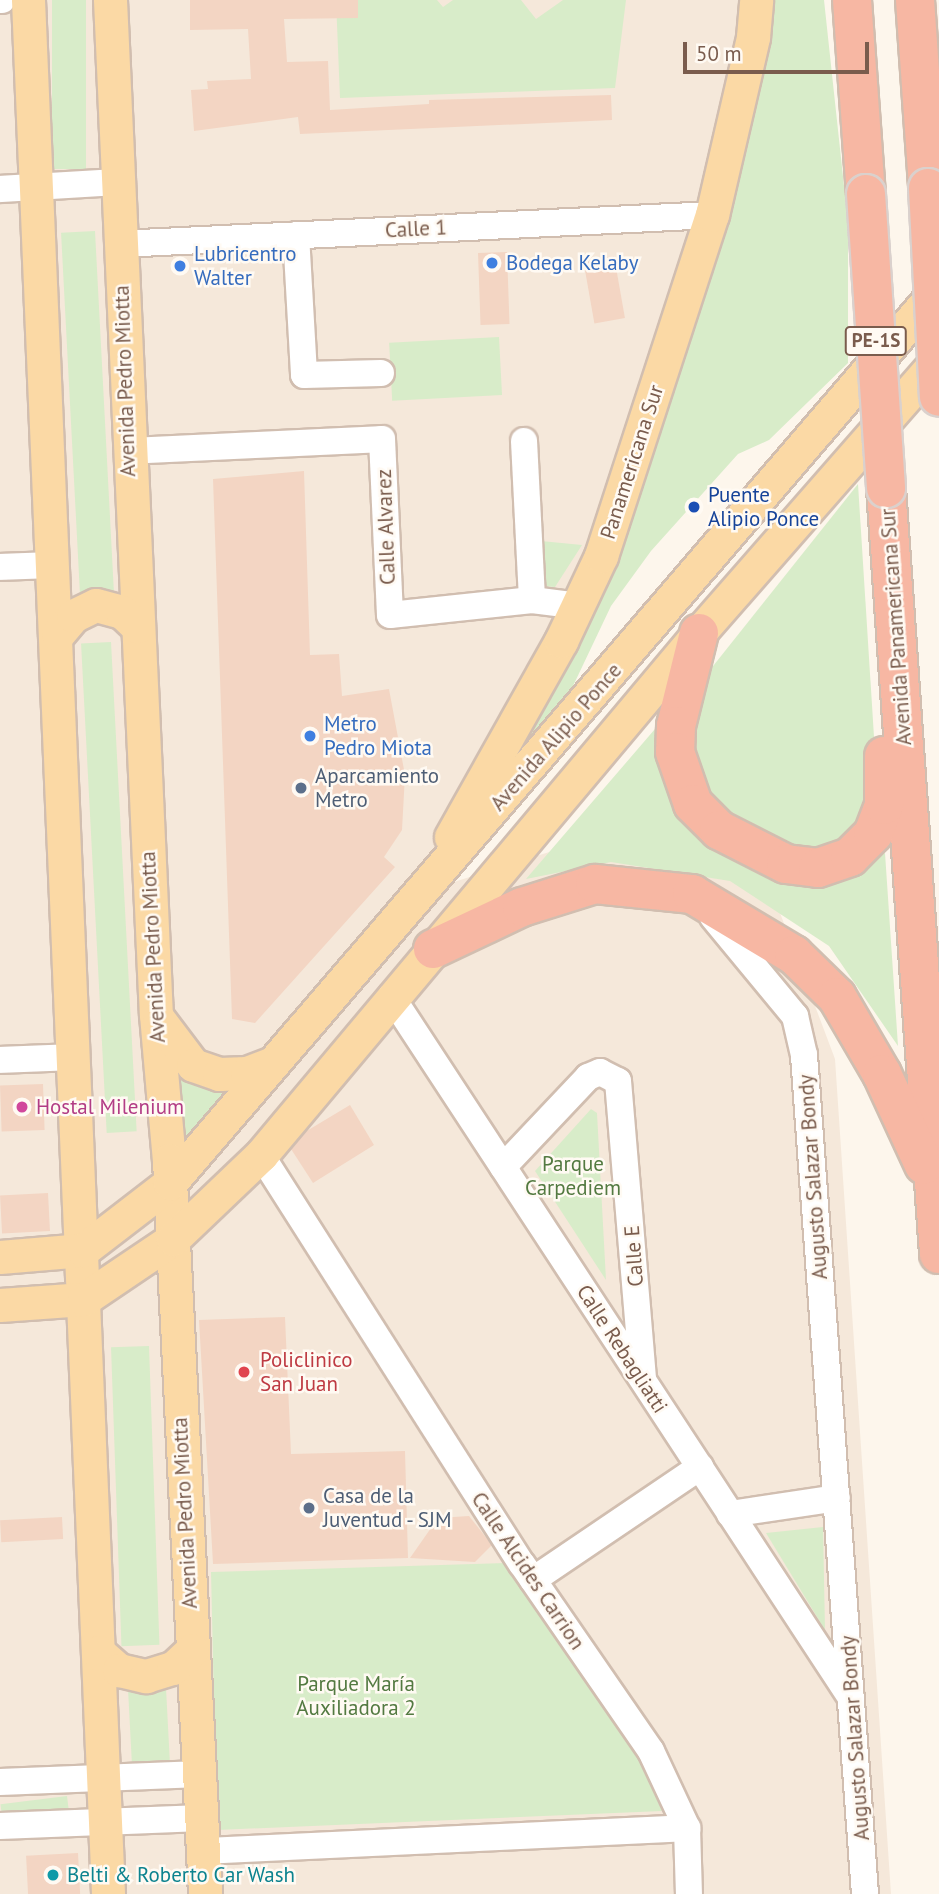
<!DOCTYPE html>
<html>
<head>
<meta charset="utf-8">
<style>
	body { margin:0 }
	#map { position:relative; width:939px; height:1894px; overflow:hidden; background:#fdf6ec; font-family:"PT Sans",sans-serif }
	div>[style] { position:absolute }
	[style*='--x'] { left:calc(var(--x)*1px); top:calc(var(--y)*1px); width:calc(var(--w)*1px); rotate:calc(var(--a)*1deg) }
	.residential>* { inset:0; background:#f5e8da }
	.green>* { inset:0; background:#d8ecc9; transform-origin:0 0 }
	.building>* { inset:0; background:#f3d5c3; transform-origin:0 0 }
	.roads { filter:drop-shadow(2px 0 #d1beb0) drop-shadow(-2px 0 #d1beb0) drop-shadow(0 2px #d1beb0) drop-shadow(0 -2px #d1beb0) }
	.minor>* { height:26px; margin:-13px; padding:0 13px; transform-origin:13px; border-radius:13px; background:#fff }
	.major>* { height:33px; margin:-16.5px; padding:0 16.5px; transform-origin:16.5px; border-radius:16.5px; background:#fbd9a5 }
	.highway>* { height:38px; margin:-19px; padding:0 19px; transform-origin:19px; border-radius:19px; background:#f7b7a3 }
	.bridges { filter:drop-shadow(2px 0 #dad1cd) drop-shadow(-2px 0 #dad1cd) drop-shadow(0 2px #dad1cd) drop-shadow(0 -2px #dad1cd) }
	.highway-bridge>* { height:38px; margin:-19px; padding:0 19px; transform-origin:19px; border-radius:19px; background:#f7b7a3 }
	.dots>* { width:19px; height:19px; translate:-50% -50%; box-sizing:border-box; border:4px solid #fffaf3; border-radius:50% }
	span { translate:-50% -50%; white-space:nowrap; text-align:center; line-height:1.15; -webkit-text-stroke:5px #fffaf3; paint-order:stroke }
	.shield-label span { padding:2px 5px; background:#fffaf3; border:2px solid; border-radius:5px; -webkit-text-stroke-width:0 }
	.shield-label { font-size:19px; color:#7a5c4d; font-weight:700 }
	.street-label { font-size:21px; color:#7a5c4d }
	.shop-label { font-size:21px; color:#366cbe }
	.left { translate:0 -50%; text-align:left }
	.transit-label { font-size:21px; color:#164399 }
	.service-label { font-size:21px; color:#4e5e75 }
	.hotel-label { font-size:21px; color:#b23c85 }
	.park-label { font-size:21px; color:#537a41 }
	.health-label { font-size:21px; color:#be3a42 }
	.culture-label { font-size:21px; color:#0d838f }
	.scale { position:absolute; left:683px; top:42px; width:186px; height:32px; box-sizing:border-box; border:4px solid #7a5c4d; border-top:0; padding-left:9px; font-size:21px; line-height:24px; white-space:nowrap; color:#7a5c4d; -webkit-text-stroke:5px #fffaf3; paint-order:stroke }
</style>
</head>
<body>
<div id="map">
	<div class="residential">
		<i style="clip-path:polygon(0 0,787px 0,667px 435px,507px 763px,438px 887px,581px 842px,771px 889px,835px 1059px,891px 1894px,0 1894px)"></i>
	</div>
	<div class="green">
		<i style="left:52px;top:0;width:34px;height:169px"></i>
		<i style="clip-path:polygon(336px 0,437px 0,443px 7px,453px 0,521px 0,536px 19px,563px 0,626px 0,615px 88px,340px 98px)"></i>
		<i style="clip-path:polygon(774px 0,824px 0,848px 223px,848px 363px,769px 440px,738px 454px,651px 551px,611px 606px,573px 686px,546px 726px,512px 753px,750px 122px)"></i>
		<i style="left:95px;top:231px;width:363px;height:34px;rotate:87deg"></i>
		<i style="left:499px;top:337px;width:58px;height:110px;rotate:87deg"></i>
		<i style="clip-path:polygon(858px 484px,877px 784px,868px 821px,844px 843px,819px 851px,780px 846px,750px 831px,718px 804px,699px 773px,689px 733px,690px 695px)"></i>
		<i style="clip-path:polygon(541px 541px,582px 545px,555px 587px,542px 586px)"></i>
		<i style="left:111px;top:642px;width:490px;height:30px;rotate:87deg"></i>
		<i style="clip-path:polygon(655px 729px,670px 787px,838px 876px,885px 853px,898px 1046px,829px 946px,730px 881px,611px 862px,526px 879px)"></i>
		<i style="clip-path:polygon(179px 1065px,235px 1085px,185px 1154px)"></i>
		<i style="clip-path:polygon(591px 1109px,597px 1113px,606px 1280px,535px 1171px)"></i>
		<i style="left:149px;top:1346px;width:299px;height:38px;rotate:88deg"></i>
		<i style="clip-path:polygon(823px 1527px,825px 1630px,766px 1533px)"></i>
		<i style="clip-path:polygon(506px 1563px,641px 1760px,662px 1811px,217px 1830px,211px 1572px)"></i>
		<i style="left:166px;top:1688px;width:72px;height:38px;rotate:87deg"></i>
		<i style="left:67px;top:1796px;width:17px;height:67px;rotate:83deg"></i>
	</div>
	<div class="building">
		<i style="clip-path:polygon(190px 0,358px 0,358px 18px,284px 19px,287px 62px,328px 61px,330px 110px,429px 104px,429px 100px,611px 95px,612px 120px,300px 134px,298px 117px,194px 131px,191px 90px,208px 89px,207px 81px,251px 79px,248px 29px,190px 30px)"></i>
		<i style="left:507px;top:252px;width:72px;height:29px;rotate:88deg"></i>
		<i style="left:614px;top:256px;width:63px;height:31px;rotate:80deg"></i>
		<i style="clip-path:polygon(304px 471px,310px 655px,339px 654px,342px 696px,389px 689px,405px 775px,402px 830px,384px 857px,395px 867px,255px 1023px,232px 1019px,213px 479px)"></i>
		<i style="left:43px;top:1084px;width:46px;height:43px;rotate:88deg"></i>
		<i style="clip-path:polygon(350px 1105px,374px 1145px,313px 1183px,291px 1149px,305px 1132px)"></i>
		<i style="left:48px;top:1193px;width:38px;height:48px;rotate:87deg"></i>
		<i style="clip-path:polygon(285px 1317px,291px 1454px,405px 1451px,408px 1558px,213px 1564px,199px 1320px)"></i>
		<i style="clip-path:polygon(469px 1516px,492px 1545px,475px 1562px,410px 1558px,438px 1518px)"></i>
		<i style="left:62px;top:1517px;width:22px;height:62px;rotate:87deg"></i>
		<i style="left:78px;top:1853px;width:41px;height:52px;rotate:87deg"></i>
	</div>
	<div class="roads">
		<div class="minor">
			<i style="--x:0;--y:0;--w:2;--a:0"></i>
			<i style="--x:0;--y:189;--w:117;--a:-3.4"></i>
			<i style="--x:296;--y:235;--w:140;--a:86.7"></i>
			<i style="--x:304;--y:375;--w:77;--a:-1.5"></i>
			<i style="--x:120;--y:244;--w:593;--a:-2.8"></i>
			<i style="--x:524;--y:441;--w:159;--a:87.1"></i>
			<i style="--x:128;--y:451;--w:254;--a:-2.7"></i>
			<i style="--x:382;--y:439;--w:176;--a:87.4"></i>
			<i style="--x:390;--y:615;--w:143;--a:-6"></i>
			<i style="--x:532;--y:600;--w:47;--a:7.3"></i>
			<i style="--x:0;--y:567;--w:53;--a:-2.2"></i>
			<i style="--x:713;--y:917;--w:129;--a:50.4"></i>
			<i style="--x:795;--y:1016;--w:40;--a:77"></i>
			<i style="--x:804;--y:1055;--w:841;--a:85.84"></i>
			<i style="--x:391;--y:996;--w:839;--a:56.76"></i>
			<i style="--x:0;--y:1060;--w:75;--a:-2.3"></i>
			<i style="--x:261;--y:1155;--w:485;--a:57.5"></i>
			<i style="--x:522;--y:1564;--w:227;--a:55.4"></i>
			<i style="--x:651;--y:1751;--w:85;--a:64.9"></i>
			<i style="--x:687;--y:1828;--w:66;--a:88.3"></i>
			<i style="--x:503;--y:1167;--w:124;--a:-46.6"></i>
			<i style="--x:588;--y:1077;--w:13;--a:-23"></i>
			<i style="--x:600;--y:1072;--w:20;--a:27"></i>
			<i style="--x:618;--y:1081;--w:299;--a:85.2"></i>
			<i style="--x:730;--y:1514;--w:108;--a:-8.5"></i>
			<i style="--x:533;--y:1580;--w:202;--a:-34.1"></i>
			<i style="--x:0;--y:1782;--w:200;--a:-2.3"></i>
			<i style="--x:0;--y:1826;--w:202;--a:-2.3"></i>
			<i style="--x:204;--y:1851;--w:484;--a:-2.7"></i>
		</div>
		<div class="major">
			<i style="--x:28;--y:0;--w:1896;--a:87.58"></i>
			<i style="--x:110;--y:0;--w:1016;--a:87.41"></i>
			<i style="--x:156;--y:1015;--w:146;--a:84.9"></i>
			<i style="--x:169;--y:1160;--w:735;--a:87.19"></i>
			<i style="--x:58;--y:634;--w:23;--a:-50"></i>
			<i style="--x:73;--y:616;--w:25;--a:-26"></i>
			<i style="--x:96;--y:605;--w:27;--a:15"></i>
			<i style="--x:122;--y:612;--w:21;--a:43"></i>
			<i style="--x:451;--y:837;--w:225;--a:-60.7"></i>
			<i style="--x:561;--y:641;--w:94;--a:-64.8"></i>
			<i style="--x:601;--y:556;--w:359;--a:-72"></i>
			<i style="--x:712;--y:215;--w:183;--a:-77"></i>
			<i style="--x:753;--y:37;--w:37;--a:-85"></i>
			<i style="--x:159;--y:1020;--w:56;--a:52.9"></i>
			<i style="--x:193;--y:1065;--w:28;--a:19"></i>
			<i style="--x:219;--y:1074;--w:28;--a:-2"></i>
			<i style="--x:247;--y:1073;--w:28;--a:-21"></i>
			<i style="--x:0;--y:1257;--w:83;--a:-4.8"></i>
			<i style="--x:83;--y:1250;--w:110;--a:-37.6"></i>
			<i style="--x:170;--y:1183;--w:1180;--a:-49.33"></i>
			<i style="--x:0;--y:1305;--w:84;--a:-4.1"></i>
			<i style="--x:84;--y:1299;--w:107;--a:-34"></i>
			<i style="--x:173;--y:1239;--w:122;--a:-43.7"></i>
			<i style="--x:261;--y:1155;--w:681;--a:-50"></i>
			<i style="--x:699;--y:633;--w:364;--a:-48.8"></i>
			<i style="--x:98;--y:1652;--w:28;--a:41"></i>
			<i style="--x:119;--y:1670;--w:28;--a:13"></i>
			<i style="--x:146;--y:1676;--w:28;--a:-17"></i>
			<i style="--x:173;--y:1668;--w:26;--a:-43"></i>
		</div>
		<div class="highway">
			<i style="--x:852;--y:0;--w:195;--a:85.9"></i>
			<i style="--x:915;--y:0;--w:188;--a:86"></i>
			<i style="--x:886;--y:488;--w:768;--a:86.04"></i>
			<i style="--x:699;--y:633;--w:96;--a:103.9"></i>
			<i style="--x:676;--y:726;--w:26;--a:92"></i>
			<i style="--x:675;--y:752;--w:55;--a:70.9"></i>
			<i style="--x:693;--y:804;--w:37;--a:45"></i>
			<i style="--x:719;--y:830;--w:75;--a:26.9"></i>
			<i style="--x:786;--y:864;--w:32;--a:7"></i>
			<i style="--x:818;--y:868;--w:34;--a:-19"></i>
			<i style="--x:850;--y:857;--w:33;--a:-45"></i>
			<i style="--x:873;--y:834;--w:31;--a:-69"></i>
			<i style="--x:884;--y:805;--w:49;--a:-90"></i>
			<i style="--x:433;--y:949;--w:98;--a:-25.3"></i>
			<i style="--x:522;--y:907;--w:77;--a:-17.5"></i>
			<i style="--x:595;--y:884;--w:98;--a:5.9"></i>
			<i style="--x:692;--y:894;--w:119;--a:30.9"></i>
			<i style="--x:794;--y:955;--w:60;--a:44.3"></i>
			<i style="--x:837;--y:997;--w:89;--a:59.7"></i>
			<i style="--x:882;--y:1074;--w:100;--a:65.2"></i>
		</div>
	</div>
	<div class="bridges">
		<div class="highway-bridge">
			<i style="--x:928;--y:188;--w:209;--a:87"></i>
			<i style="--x:866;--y:194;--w:295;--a:86.1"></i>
		</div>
	</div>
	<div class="dots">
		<i style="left:492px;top:263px;background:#3f7fe0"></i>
		<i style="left:180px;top:266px;background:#3f7fe0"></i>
		<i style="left:694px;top:507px;background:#1a4fb4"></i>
		<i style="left:310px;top:736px;background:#3f7fe0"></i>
		<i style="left:301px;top:788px;background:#5c6f8a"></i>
		<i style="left:22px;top:1107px;background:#d1479c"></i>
		<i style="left:244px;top:1372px;background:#e0444e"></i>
		<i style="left:309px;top:1508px;background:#5c6f8a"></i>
		<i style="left:53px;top:1875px;background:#0f9aa8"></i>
	</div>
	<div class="shield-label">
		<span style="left:876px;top:341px">PE-1S</span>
	</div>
	<div class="street-label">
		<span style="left:416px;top:229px;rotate:-3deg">Calle 1</span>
		<span style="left:125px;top:381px;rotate:-92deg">Avenida Pedro Miotta</span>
		<span style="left:632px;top:462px;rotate:-72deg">Panamericana Sur</span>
		<span style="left:386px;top:527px;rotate:-92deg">Calle Alvarez</span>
		<span style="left:896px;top:627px;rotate:-94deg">Avenida Panamericana Sur</span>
		<span style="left:556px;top:737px;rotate:-49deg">Avenida Alipio Ponce</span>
		<span style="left:153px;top:947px;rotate:-93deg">Avenida Pedro Miotta</span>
		<span style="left:813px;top:1177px;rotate:-94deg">Augusto Salazar Bondy</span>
		<span style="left:634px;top:1256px;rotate:-94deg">Calle E</span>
		<span style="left:622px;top:1349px;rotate:57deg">Calle Rebagliatti</span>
		<span style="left:185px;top:1513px;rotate:-93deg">Avenida Pedro Miotta</span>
		<span style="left:528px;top:1571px;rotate:56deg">Calle Alcides Carrion</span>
		<span style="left:855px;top:1738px;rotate:-94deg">Augusto Salazar Bondy</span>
	</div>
	<div class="shop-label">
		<span class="left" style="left:194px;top:266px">Lubricentro<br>Walter</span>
		<span class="left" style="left:506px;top:263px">Bodega Kelaby</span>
		<span class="left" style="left:324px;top:736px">Metro<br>Pedro Miota</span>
	</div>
	<div class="transit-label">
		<span class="left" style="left:708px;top:507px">Puente<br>Alipio Ponce</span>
	</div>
	<div class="service-label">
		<span class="left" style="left:315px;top:788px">Aparcamiento<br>Metro</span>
		<span class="left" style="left:323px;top:1508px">Casa de la<br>Juventud - SJM</span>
	</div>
	<div class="hotel-label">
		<span class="left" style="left:36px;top:1107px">Hostal Milenium</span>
	</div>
	<div class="park-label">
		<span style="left:573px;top:1176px">Parque<br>Carpediem</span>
		<span style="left:356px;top:1696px">Parque María<br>Auxiliadora 2</span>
	</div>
	<div class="health-label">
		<span class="left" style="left:260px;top:1372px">Policlinico<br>San Juan</span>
	</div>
	<div class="culture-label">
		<span class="left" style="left:67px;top:1875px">Belti &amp; Roberto Car Wash</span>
	</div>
	<div class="scale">50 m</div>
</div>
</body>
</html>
